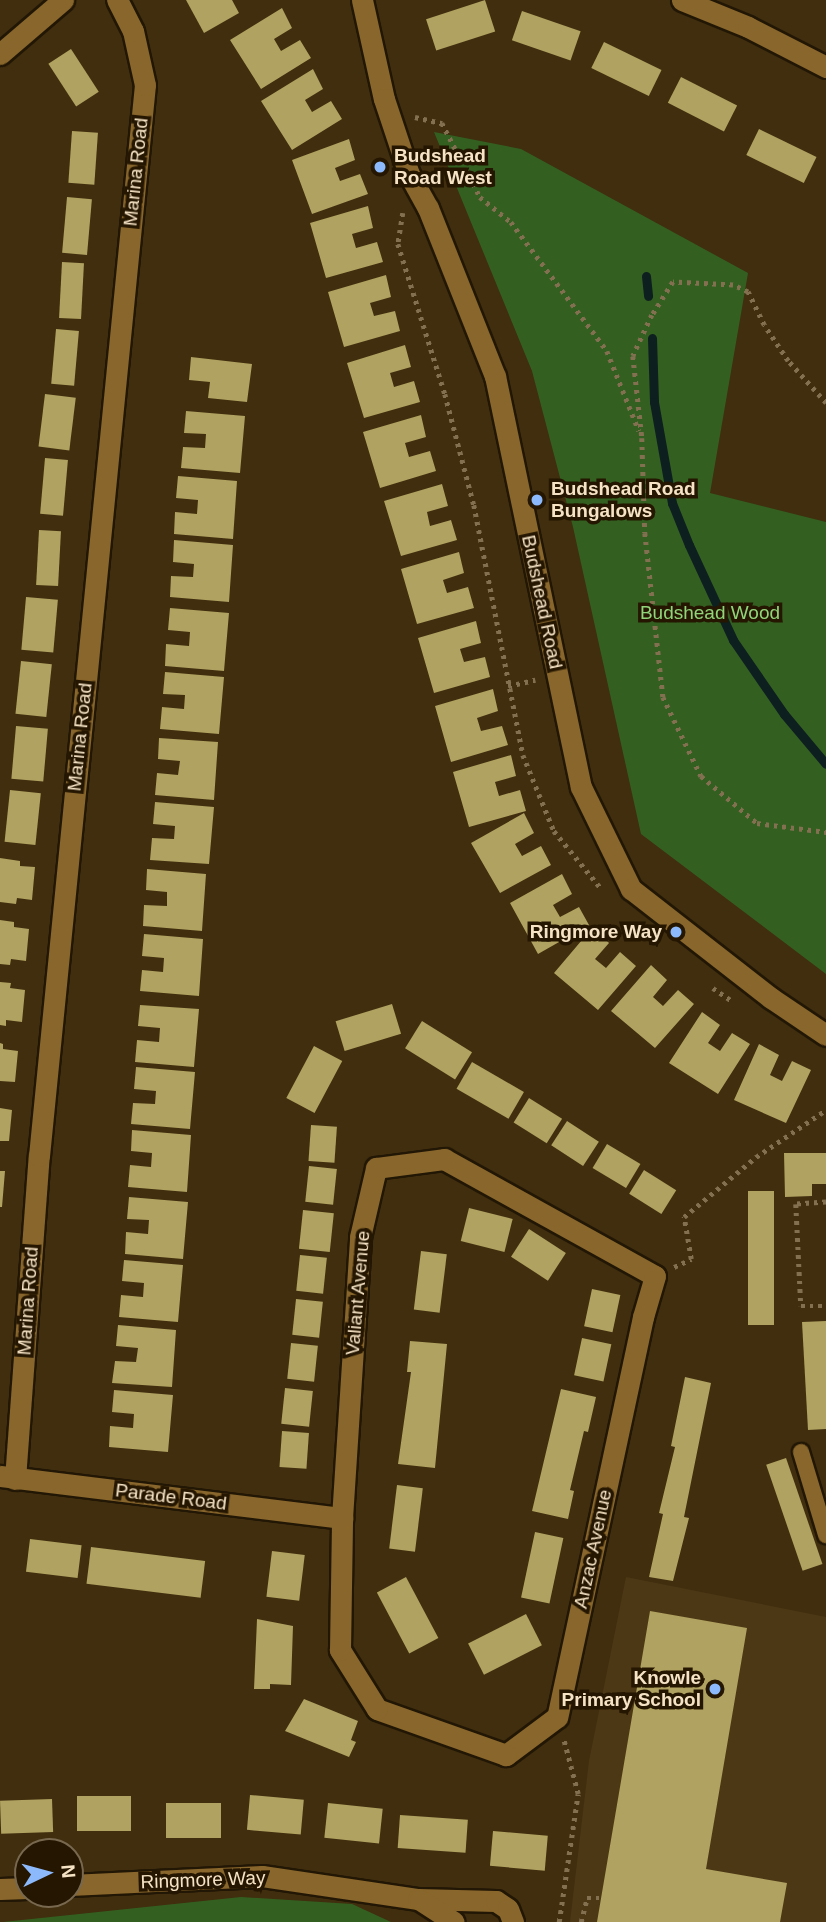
<!DOCTYPE html>
<html>
<head>
<meta charset="utf-8">
<style>
	body { margin:0 }
	#map { position:relative; width:826px; height:1922px; overflow:hidden; background:#402e0e; font-family:Helvetica,sans-serif }
	div>[style] { position:absolute }
	[style*='--x'] { left:calc(var(--x)*1px); top:calc(var(--y)*1px); width:calc(var(--w)*1px); rotate:calc(var(--a)*1deg) }
	.built>* { inset:0; background:#4d3815 }
	.green>* { inset:0; background:#336021 }
	.stream>* { height:9px; margin:-4.5px; padding:0 4.5px; transform-origin:4.5px; border-radius:4.5px; background:#0e1f1f }
	.building>* { inset:0; background:#b0a260; transform-origin:0 0 }
	.path>* { height:4.5px; margin-top:-2.25px; transform-origin:0; background:repeating-linear-gradient(90deg,#827051 0 3.5px,transparent 0 8.5px) }
	.roads { filter:drop-shadow(2px 0 #221705) drop-shadow(-2px 0 #221705) drop-shadow(0 2px #221705) drop-shadow(0 -2px #221705) }
	.service>* { height:16px; margin:-8px; padding:0 8px; transform-origin:8px; border-radius:8px; background:#89662b }
	.minor>* { height:21px; margin:-10.5px; padding:0 10.5px; transform-origin:10.5px; border-radius:10.5px; background:#89662b }
	.tertiary>* { height:21px; margin:-10.5px; padding:0 10.5px; transform-origin:10.5px; border-radius:10.5px; background:#89662b }
	.dots>* { width:19px; height:19px; translate:-50% -50%; box-sizing:border-box; border:4px solid #241600; border-radius:50% }
	span { translate:-50% -50%; white-space:nowrap; text-align:center; line-height:1.15; -webkit-text-stroke:7px #241600; paint-order:stroke }
	.poi-label { font-size:19px; color:#f6e3c5; font-weight:700 }
	.left { translate:0 -50%; text-align:left }
	.right { translate:-100% -50%; text-align:right }
	.street-label { font-size:19px; color:#f6e3c5 }
	.park-label { font-size:19px; color:#90d579 }
	.north { position:absolute; left:14px; top:1838px; width:70px; height:70px; box-sizing:border-box; background:#241600; border:2px solid #78684f; border-radius:50%; rotate:85deg; font-size:19px; font-weight:700; line-height:28px; text-align:center; color:#f6e3c5 }
	.north::after { content:''; display:block; margin:auto; width:24px; height:32px; background:#8cb9fc; clip-path:polygon(50% 0,100% 100%,50% 72%,0 100%) }
</style>
</head>
<body>
<div id="map">
	<div class="built">
		<i style="clip-path:polygon(626px 1577px,826px 1617px,826px 1922px,570px 1922px,589px 1761px)"></i>
	</div>
	<div class="green">
		<i style="clip-path:polygon(434px 132px,521px 149px,748px 273px,710px 493px,826px 522px,826px 974px,641px 834px,573px 527px,532px 371px)"></i>
		<i style="clip-path:polygon(241px 1897px,352px 1904px,391px 1922px,3px 1922px)"></i>
	</div>
	<div class="stream">
		<i style="--x:646;--y:276;--w:20;--a:84"></i>
		<i style="--x:652;--y:338;--w:64;--a:88.2"></i>
		<i style="--x:654;--y:402;--w:103;--a:79.9"></i>
		<i style="--x:672;--y:503;--w:45;--a:68"></i>
		<i style="--x:689;--y:545;--w:105;--a:65.1"></i>
		<i style="--x:733;--y:640;--w:90;--a:55.4"></i>
		<i style="--x:784;--y:714;--w:65;--a:50"></i>
	</div>
	<div class="building">
		<i style="clip-path:polygon(186px 0,232px 0,239px 13px,204px 33px)"></i>
		<i style="left:485px;top:0;width:33px;height:62px;rotate:72deg"></i>
		<i style="clip-path:polygon(282px 8px,292px 28px,274px 39px,281px 51px,300px 40px,311px 58px,261px 89px,230px 40px)"></i>
		<i style="left:522px;top:11px;width:62px;height:31px;rotate:19deg"></i>
		<i style="left:604px;top:42px;width:64px;height:29px;rotate:26deg"></i>
		<i style="left:71px;top:49px;width:51px;height:27px;rotate:57deg"></i>
		<i style="clip-path:polygon(313px 69px,323px 89px,305px 100px,312px 112px,331px 101px,342px 119px,292px 150px,261px 101px)"></i>
		<i style="left:681px;top:77px;width:63px;height:29px;rotate:27deg"></i>
		<i style="left:759px;top:129px;width:64px;height:29px;rotate:26deg"></i>
		<i style="left:72px;top:131px;width:26px;height:52px;rotate:4deg"></i>
		<i style="clip-path:polygon(349px 139px,355px 160px,335px 168px,340px 181px,360px 174px,368px 194px,312px 214px,292px 160px)"></i>
		<i style="left:67px;top:197px;width:25px;height:56px;rotate:5deg"></i>
		<i style="clip-path:polygon(368px 206px,373px 228px,352px 234px,356px 248px,377px 242px,383px 262px,326px 278px,310px 223px)"></i>
		<i style="left:62px;top:262px;width:22px;height:56px;rotate:3deg"></i>
		<i style="clip-path:polygon(386px 275px,391px 297px,370px 303px,374px 316px,395px 311px,400px 331px,344px 347px,328px 292px)"></i>
		<i style="left:56px;top:329px;width:23px;height:55px;rotate:5deg"></i>
		<i style="clip-path:polygon(405px 345px,411px 367px,390px 373px,394px 387px,414px 381px,420px 402px,364px 418px,347px 363px)"></i>
		<i style="clip-path:polygon(191px 357px,252px 364px,247px 402px,208px 398px,210px 382px,189px 380px)"></i>
		<i style="left:45px;top:394px;width:31px;height:53px;rotate:7deg"></i>
		<i style="clip-path:polygon(186px 411px,245px 416px,240px 473px,181px 468px,183px 447px,205px 448px,206px 434px,184px 433px)"></i>
		<i style="clip-path:polygon(421px 415px,426px 437px,405px 443px,409px 457px,430px 451px,436px 471px,380px 488px,363px 432px)"></i>
		<i style="left:45px;top:458px;width:23px;height:56px;rotate:5deg"></i>
		<i style="clip-path:polygon(178px 476px,237px 481px,233px 539px,174px 534px,175px 512px,197px 514px,198px 500px,176px 498px)"></i>
		<i style="clip-path:polygon(442px 484px,448px 506px,427px 512px,430px 526px,451px 520px,457px 540px,401px 556px,384px 501px)"></i>
		<i style="left:39px;top:530px;width:22px;height:55px;rotate:3deg"></i>
		<i style="clip-path:polygon(174px 540px,233px 545px,229px 602px,170px 597px,171px 576px,193px 577px,194px 564px,173px 562px)"></i>
		<i style="clip-path:polygon(459px 552px,464px 573px,443px 580px,447px 593px,468px 587px,474px 608px,417px 624px,401px 569px)"></i>
		<i style="left:26px;top:597px;width:32px;height:53px;rotate:5deg"></i>
		<i style="clip-path:polygon(170px 608px,229px 613px,224px 671px,165px 666px,166px 644px,189px 646px,190px 632px,168px 630px)"></i>
		<i style="clip-path:polygon(476px 621px,481px 643px,460px 649px,464px 662px,485px 657px,490px 677px,434px 693px,418px 638px)"></i>
		<i style="left:21px;top:661px;width:31px;height:53px;rotate:6deg"></i>
		<i style="clip-path:polygon(165px 672px,224px 677px,219px 734px,160px 729px,162px 707px,184px 709px,185px 695px,163px 694px)"></i>
		<i style="clip-path:polygon(493px 689px,498px 711px,477px 718px,481px 731px,502px 726px,508px 745px,451px 762px,435px 706px)"></i>
		<i style="left:16px;top:726px;width:32px;height:53px;rotate:5deg"></i>
		<i style="clip-path:polygon(159px 738px,218px 742px,214px 800px,155px 795px,157px 773px,178px 775px,180px 761px,158px 759px)"></i>
		<i style="clip-path:polygon(511px 755px,516px 776px,495px 782px,499px 796px,520px 790px,526px 811px,469px 827px,453px 772px)"></i>
		<i style="left:10px;top:790px;width:31px;height:52px;rotate:6deg"></i>
		<i style="clip-path:polygon(155px 802px,214px 807px,209px 864px,150px 860px,152px 838px,174px 839px,175px 826px,153px 824px)"></i>
		<i style="clip-path:polygon(524px 813px,534px 833px,515px 844px,522px 856px,541px 846px,551px 865px,500px 893px,471px 843px)"></i>
		<i style="clip-path:polygon(0 858px,20px 861px,20px 866px,35px 867px,32px 900px,17px 898px,16px 904px,0 902px)"></i>
		<i style="clip-path:polygon(147px 869px,206px 874px,202px 931px,143px 926px,144px 905px,167px 906px,167px 892px,146px 890px)"></i>
		<i style="clip-path:polygon(562px 874px,572px 894px,553px 905px,560px 917px,579px 907px,589px 925px,538px 954px,510px 903px)"></i>
		<i style="clip-path:polygon(0 920px,14px 922px,14px 927px,29px 929px,26px 961px,11px 959px,10px 965px,0 964px)"></i>
		<i style="clip-path:polygon(593px 927px,609px 943px,595px 959px,606px 968px,620px 952px,636px 966px,598px 1010px,554px 973px)"></i>
		<i style="clip-path:polygon(144px 934px,203px 939px,199px 996px,140px 991px,142px 970px,163px 972px,164px 958px,142px 956px)"></i>
		<i style="clip-path:polygon(651px 965px,667px 980px,653px 997px,663px 1006px,678px 990px,694px 1004px,655px 1048px,611px 1011px)"></i>
		<i style="clip-path:polygon(0 982px,11px 983px,10px 988px,25px 990px,22px 1022px,6px 1020px,6px 1026px,0 1025px)"></i>
		<i style="left:392px;top:1004px;width:31px;height:59px;rotate:73deg"></i>
		<i style="clip-path:polygon(140px 1005px,199px 1009px,194px 1067px,135px 1062px,137px 1040px,159px 1042px,160px 1028px,138px 1026px)"></i>
		<i style="clip-path:polygon(702px 1012px,720px 1025px,708px 1043px,720px 1051px,732px 1033px,750px 1044px,718px 1094px,669px 1063px)"></i>
		<i style="left:422px;top:1021px;width:59px;height:32px;rotate:32deg"></i>
		<i style="clip-path:polygon(0 1043px,3px 1044px,3px 1049px,18px 1051px,15px 1082px,0 1081px)"></i>
		<i style="clip-path:polygon(759px 1044px,779px 1055px,770px 1075px,782px 1081px,792px 1061px,811px 1070px,786px 1123px,734px 1100px)"></i>
		<i style="left:314px;top:1046px;width:32px;height:59px;rotate:28deg"></i>
		<i style="left:472px;top:1062px;width:60px;height:31px;rotate:30deg"></i>
		<i style="clip-path:polygon(136px 1067px,195px 1072px,190px 1129px,131px 1124px,133px 1103px,155px 1104px,156px 1091px,134px 1089px)"></i>
		<i style="left:529px;top:1098px;width:39px;height:29px;rotate:32deg"></i>
		<i style="clip-path:polygon(0 1108px,12px 1110px,9px 1141px,0 1141px)"></i>
		<i style="left:567px;top:1121px;width:38px;height:29px;rotate:33deg"></i>
		<i style="left:311px;top:1125px;width:26px;height:36px;rotate:4deg"></i>
		<i style="clip-path:polygon(132px 1130px,191px 1135px,187px 1192px,128px 1187px,130px 1165px,151px 1167px,152px 1153px,131px 1151px)"></i>
		<i style="left:607px;top:1144px;width:39px;height:28px;rotate:31deg"></i>
		<i style="clip-path:polygon(784px 1153px,826px 1153px,826px 1184px,812px 1184px,812px 1196px,785px 1197px)"></i>
		<i style="left:309px;top:1166px;width:28px;height:36px;rotate:6deg"></i>
		<i style="left:644px;top:1170px;width:38px;height:28px;rotate:32deg"></i>
		<i style="clip-path:polygon(0 1171px,5px 1171px,2px 1207px,0 1207px)"></i>
		<i style="left:748px;top:1191px;width:26px;height:134px"></i>
		<i style="clip-path:polygon(129px 1197px,188px 1202px,183px 1259px,125px 1254px,126px 1232px,148px 1234px,149px 1220px,127px 1219px)"></i>
		<i style="left:469px;top:1208px;width:45px;height:34px;rotate:14deg"></i>
		<i style="left:303px;top:1210px;width:31px;height:39px;rotate:6deg"></i>
		<i style="left:529px;top:1229px;width:44px;height:33px;rotate:33deg"></i>
		<i style="left:421px;top:1251px;width:26px;height:59px;rotate:7deg"></i>
		<i style="left:300px;top:1255px;width:27px;height:36px;rotate:6deg"></i>
		<i style="clip-path:polygon(124px 1260px,183px 1265px,178px 1322px,119px 1317px,121px 1295px,143px 1297px,144px 1283px,122px 1281px)"></i>
		<i style="left:592px;top:1289px;width:29px;height:38px;rotate:12deg"></i>
		<i style="left:296px;top:1299px;width:27px;height:36px;rotate:6deg"></i>
		<i style="clip-path:polygon(826px 1321px,826px 1429px,808px 1430px,802px 1322px)"></i>
		<i style="clip-path:polygon(118px 1325px,176px 1330px,172px 1387px,112px 1383px,115px 1361px,136px 1362px,138px 1348px,116px 1346px)"></i>
		<i style="left:582px;top:1338px;width:30px;height:38px;rotate:12deg"></i>
		<i style="clip-path:polygon(410px 1341px,447px 1344px,435px 1468px,398px 1464px,411px 1372px,407px 1372px)"></i>
		<i style="left:291px;top:1343px;width:27px;height:36px;rotate:6deg"></i>
		<i style="clip-path:polygon(685px 1377px,711px 1383px,684px 1517px,689px 1518px,673px 1581px,649px 1577px,663px 1514px,659px 1513px,675px 1447px,671px 1446px)"></i>
		<i style="left:285px;top:1388px;width:28px;height:36px;rotate:6deg"></i>
		<i style="clip-path:polygon(561px 1389px,596px 1397px,588px 1432px,584px 1431px,570px 1490px,574px 1491px,568px 1519px,532px 1511px)"></i>
		<i style="clip-path:polygon(114px 1390px,173px 1395px,168px 1452px,109px 1447px,110px 1426px,133px 1428px,134px 1414px,112px 1412px)"></i>
		<i style="left:282px;top:1431px;width:27px;height:36px;rotate:4deg"></i>
		<i style="left:786px;top:1458px;width:112px;height:21px;rotate:71deg"></i>
		<i style="left:397px;top:1485px;width:26px;height:64px;rotate:7deg"></i>
		<i style="left:535px;top:1532px;width:29px;height:67px;rotate:12deg"></i>
		<i style="left:30px;top:1539px;width:52px;height:33px;rotate:7deg"></i>
		<i style="left:91px;top:1547px;width:115px;height:37px;rotate:7deg"></i>
		<i style="left:272px;top:1551px;width:33px;height:46px;rotate:7deg"></i>
		<i style="left:406px;top:1577px;width:69px;height:33px;rotate:62deg"></i>
		<i style="clip-path:polygon(650px 1611px,747px 1628px,706px 1869px,787px 1883px,780px 1922px,597px 1922px)"></i>
		<i style="left:526px;top:1614px;width:35px;height:65px;rotate:63deg"></i>
		<i style="clip-path:polygon(257px 1619px,293px 1626px,291px 1685px,270px 1684px,270px 1689px,254px 1689px)"></i>
		<i style="clip-path:polygon(304px 1699px,358px 1721px,351px 1740px,356px 1742px,349px 1757px,285px 1731px)"></i>
		<i style="left:250px;top:1795px;width:54px;height:35px;rotate:5deg"></i>
		<i style="left:131px;top:1796px;width:35px;height:54px;rotate:90deg"></i>
		<i style="left:52px;top:1799px;width:33px;height:52px;rotate:88deg"></i>
		<i style="left:221px;top:1803px;width:35px;height:55px;rotate:90deg"></i>
		<i style="left:328px;top:1803px;width:55px;height:35px;rotate:6deg"></i>
		<i style="left:400px;top:1815px;width:68px;height:33px;rotate:4deg"></i>
		<i style="left:493px;top:1831px;width:55px;height:35px;rotate:5deg"></i>
	</div>
	<div class="path">
		<i style="--x:415;--y:117;--w:28;--a:13"></i>
		<i style="--x:442;--y:123;--w:83;--a:62.8"></i>
		<i style="--x:480;--y:197;--w:40;--a:39"></i>
		<i style="--x:511;--y:222;--w:161;--a:53.3"></i>
		<i style="--x:607;--y:351;--w:86;--a:68.2"></i>
		<i style="--x:403;--y:213;--w:31;--a:99"></i>
		<i style="--x:398;--y:244;--w:157;--a:72.6"></i>
		<i style="--x:445;--y:394;--w:115;--a:75.4"></i>
		<i style="--x:474;--y:505;--w:255;--a:78.9"></i>
		<i style="--x:523;--y:755;--w:82;--a:67.8"></i>
		<i style="--x:554;--y:831;--w:72;--a:50.6"></i>
		<i style="--x:826;--y:403;--w:57;--a:-132.1"></i>
		<i style="--x:788;--y:361;--w:43;--a:-123.7"></i>
		<i style="--x:764;--y:325;--w:37;--a:-116"></i>
		<i style="--x:748;--y:292;--w:17;--a:-155"></i>
		<i style="--x:733;--y:285;--w:60;--a:-177.1"></i>
		<i style="--x:673;--y:282;--w:39;--a:122"></i>
		<i style="--x:652;--y:315;--w:45;--a:114.9"></i>
		<i style="--x:633;--y:356;--w:82;--a:83.7"></i>
		<i style="--x:642;--y:438;--w:95;--a:88.2"></i>
		<i style="--x:645;--y:533;--w:165;--a:83.7"></i>
		<i style="--x:663;--y:697;--w:88;--a:64.3"></i>
		<i style="--x:701;--y:776;--w:73;--a:40"></i>
		<i style="--x:757;--y:823;--w:70;--a:7.4"></i>
		<i style="--x:508;--y:686;--w:28;--a:-13"></i>
		<i style="--x:713;--y:988;--w:23;--a:34"></i>
		<i style="--x:826;--y:1202;--w:30;--a:176"></i>
		<i style="--x:796;--y:1204;--w:102;--a:87.2"></i>
		<i style="--x:801;--y:1306;--w:25;--a:0"></i>
		<i style="--x:674;--y:1267;--w:19;--a:-25"></i>
		<i style="--x:691;--y:1259;--w:43;--a:-99.5"></i>
		<i style="--x:684;--y:1217;--w:94;--a:-39.8"></i>
		<i style="--x:756;--y:1157;--w:84;--a:-33.9"></i>
		<i style="--x:559;--y:1922;--w:129;--a:-81.6"></i>
		<i style="--x:578;--y:1794;--w:55;--a:-104.8"></i>
		<i style="--x:581;--y:1922;--w:25;--a:-76"></i>
		<i style="--x:587;--y:1898;--w:14;--a:0"></i>
	</div>
	<div class="roads">
		<div class="service">
			<i style="--x:801;--y:1452;--w:87;--a:73.2"></i>
		</div>
		<div class="minor">
			<i style="--x:682;--y:0;--w:71;--a:22.2"></i>
			<i style="--x:748;--y:27;--w:88;--a:27.1"></i>
			<i style="--x:0;--y:54;--w:83;--a:-40.6"></i>
			<i style="--x:444;--y:1159;--w:241;--a:29"></i>
			<i style="--x:655;--y:1276;--w:43;--a:106.3"></i>
			<i style="--x:643;--y:1317;--w:409;--a:102.1"></i>
			<i style="--x:557;--y:1717;--w:64;--a:143.3"></i>
			<i style="--x:506;--y:1755;--w:137;--a:-160.4"></i>
			<i style="--x:377;--y:1709;--w:70;--a:-122.1"></i>
			<i style="--x:340;--y:1650;--w:132;--a:-89.1"></i>
			<i style="--x:342;--y:1518;--w:282;--a:-86.3"></i>
			<i style="--x:360;--y:1237;--w:71;--a:-76.9"></i>
			<i style="--x:376;--y:1168;--w:69;--a:-7.5"></i>
			<i style="--x:0;--y:1476;--w:345;--a:7"></i>
			<i style="--x:15;--y:1479;--w:324;--a:-85.8"></i>
			<i style="--x:39;--y:1156;--w:1076;--a:-84.35"></i>
			<i style="--x:145;--y:85;--w:55;--a:-102.5"></i>
			<i style="--x:133;--y:31;--w:35;--a:-117"></i>
			<i style="--x:70;--y:1885;--w:192;--a:-2.7"></i>
			<i style="--x:262;--y:1876;--w:158;--a:8.4"></i>
			<i style="--x:418;--y:1899;--w:78;--a:1.5"></i>
			<i style="--x:496;--y:1901;--w:14;--a:34"></i>
			<i style="--x:508;--y:1909;--w:14;--a:69"></i>
			<i style="--x:0;--y:1889;--w:28;--a:-2"></i>
			<i style="--x:420;--y:1900;--w:40;--a:32.9"></i>
		</div>
		<div class="tertiary">
			<i style="--x:362;--y:0;--w:101;--a:77.5"></i>
			<i style="--x:384;--y:99;--w:79;--a:71.6"></i>
			<i style="--x:409;--y:174;--w:39;--a:61"></i>
			<i style="--x:428;--y:208;--w:181;--a:68.3"></i>
			<i style="--x:495;--y:376;--w:420;--a:78.2"></i>
			<i style="--x:581;--y:787;--w:114;--a:63.9"></i>
			<i style="--x:631;--y:889;--w:177;--a:37.9"></i>
			<i style="--x:771;--y:998;--w:66;--a:33.9"></i>
		</div>
	</div>
	<div class="dots">
		<i style="left:380px;top:167px;background:#8cb9fc"></i>
		<i style="left:537px;top:500px;background:#8cb9fc"></i>
		<i style="left:676px;top:932px;background:#8cb9fc"></i>
		<i style="left:715px;top:1689px;background:#8cb9fc"></i>
	</div>
	<div class="poi-label">
		<span class="left" style="left:394px;top:167px">Budshead<br>Road West</span>
		<span class="left" style="left:551px;top:500px">Budshead Road<br>Bungalows</span>
		<span class="right" style="left:662px;top:932px">Ringmore Way</span>
		<span class="right" style="left:701px;top:1689px">Knowle<br>Primary School</span>
	</div>
	<div class="street-label">
		<span style="left:136px;top:172px;rotate:-84deg">Marina Road</span>
		<span style="left:542px;top:602px;rotate:78deg">Budshead Road</span>
		<span style="left:80px;top:737px;rotate:-84deg">Marina Road</span>
		<span style="left:358px;top:1293px;rotate:-85deg">Valiant Avenue</span>
		<span style="left:28px;top:1301px;rotate:-86deg">Marina Road</span>
		<span style="left:171px;top:1497px;rotate:7deg">Parade Road</span>
		<span style="left:593px;top:1549px;rotate:-78deg">Anzac Avenue</span>
		<span style="left:203px;top:1880px;rotate:-2deg">Ringmore Way</span>
	</div>
	<div class="park-label">
		<span style="left:710px;top:613px">Budshead Wood</span>
	</div>
	<div class="north">N</div>
</div>
</body>
</html>
